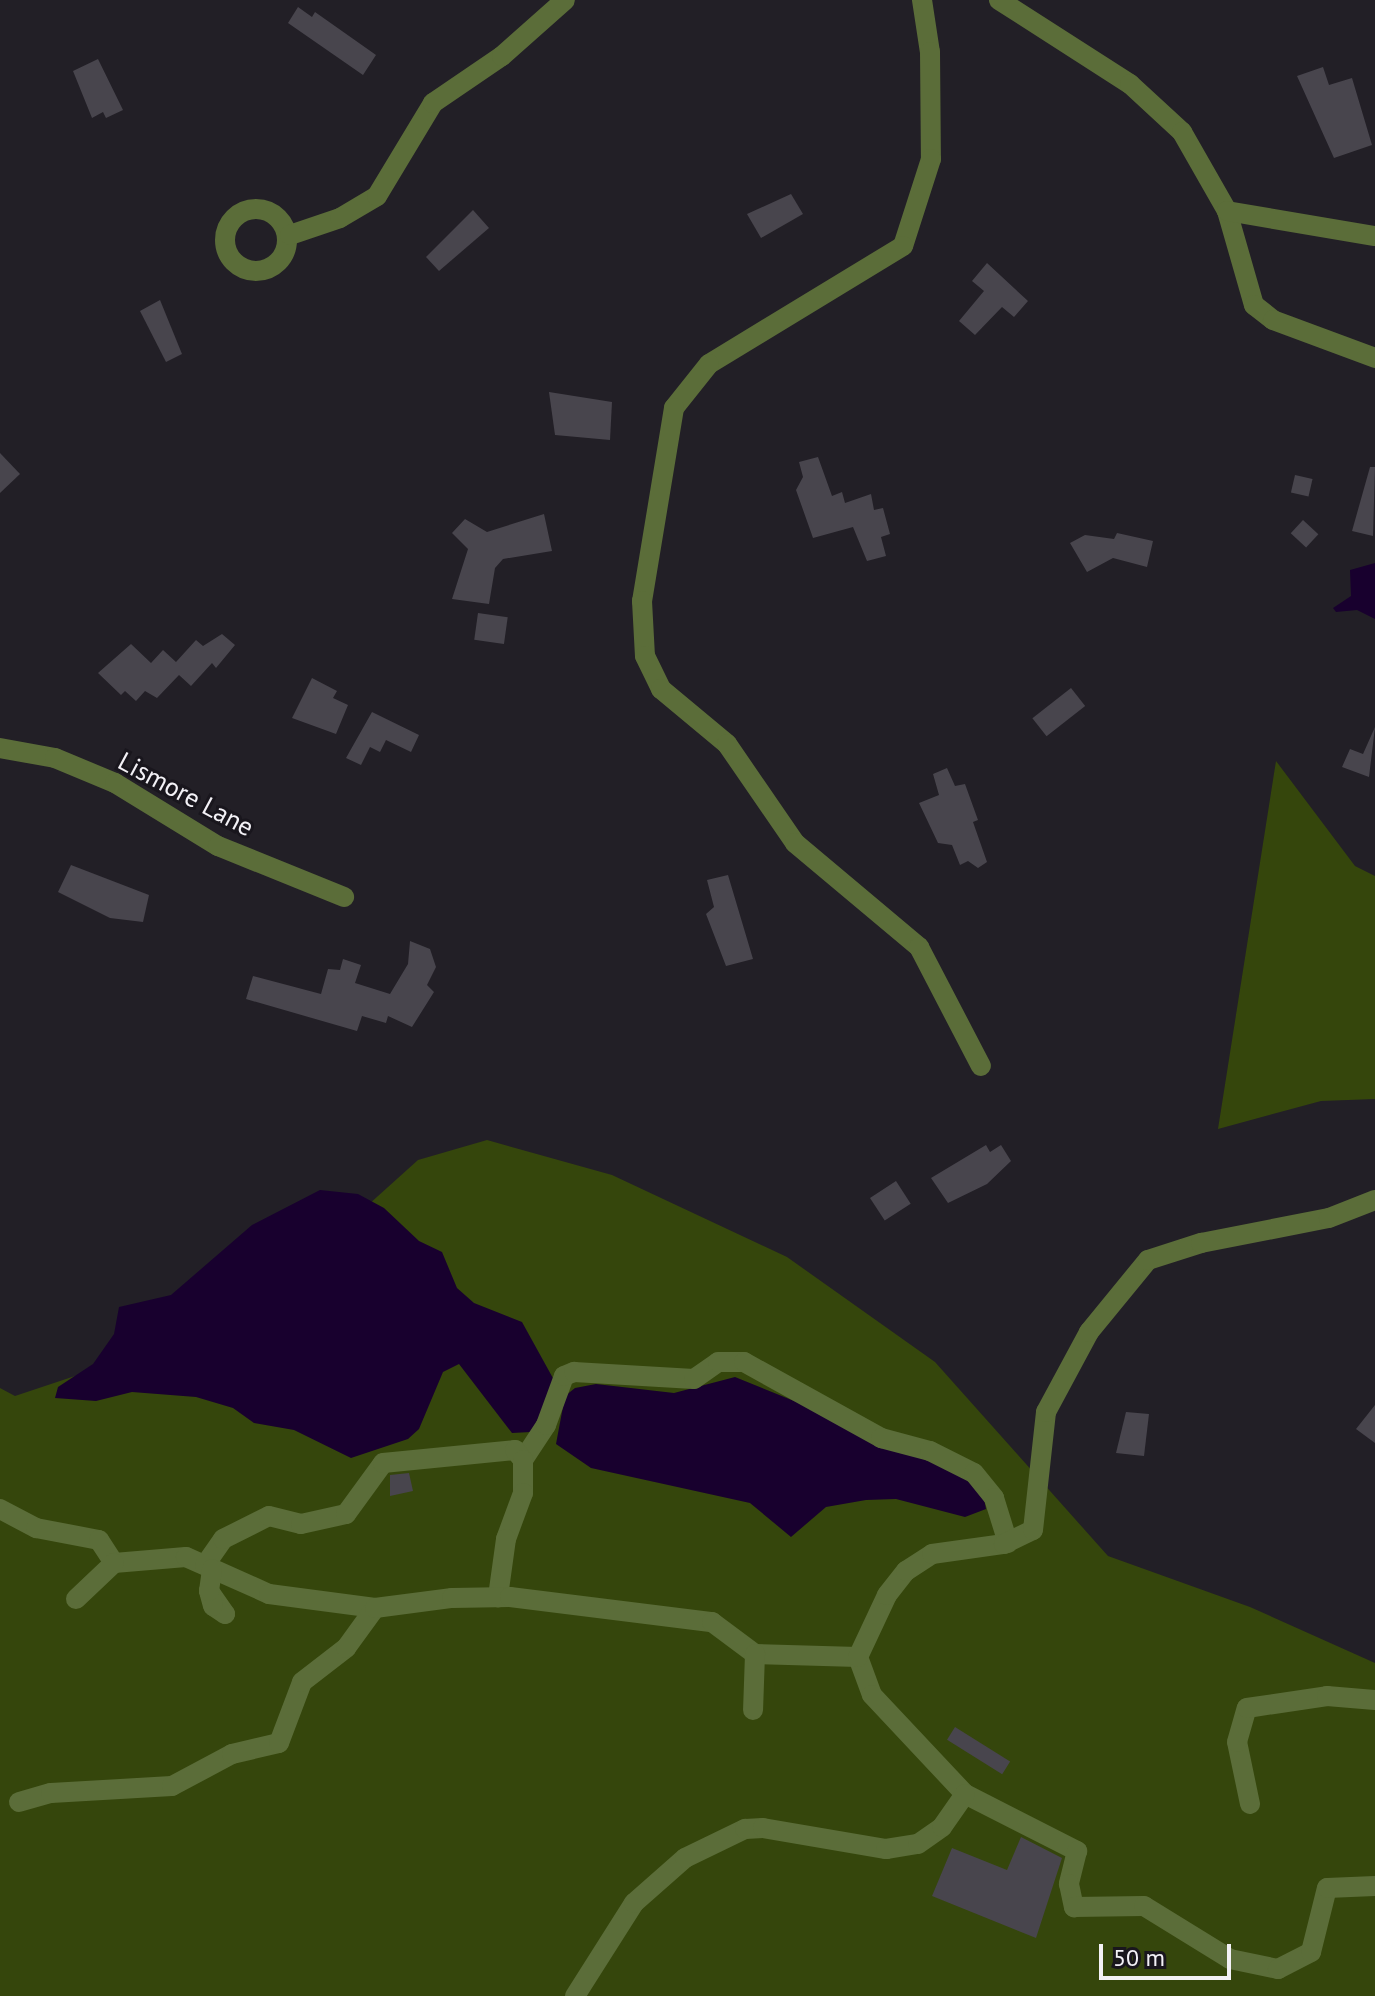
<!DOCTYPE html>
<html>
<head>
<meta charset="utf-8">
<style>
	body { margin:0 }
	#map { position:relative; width:1375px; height:1996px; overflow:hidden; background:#221f26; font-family:"PT Sans",sans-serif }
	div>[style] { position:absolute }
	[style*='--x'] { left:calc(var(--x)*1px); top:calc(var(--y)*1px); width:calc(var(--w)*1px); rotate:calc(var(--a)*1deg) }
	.green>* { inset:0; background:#35460c }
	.water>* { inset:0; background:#18002e }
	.building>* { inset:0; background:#48454d; transform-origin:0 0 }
	.minor>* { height:20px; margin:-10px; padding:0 10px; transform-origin:10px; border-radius:10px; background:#5b6d39 }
	.minor>.ring { margin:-10px; padding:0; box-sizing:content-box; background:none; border:20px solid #5b6d39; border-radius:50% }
	span { translate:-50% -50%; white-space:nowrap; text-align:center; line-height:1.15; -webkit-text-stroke:6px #19161d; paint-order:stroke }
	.street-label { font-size:26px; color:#f3f1f6 }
	.scale { position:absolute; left:1099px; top:1944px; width:132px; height:36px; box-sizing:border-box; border:4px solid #f3f1f6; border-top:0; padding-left:10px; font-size:24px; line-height:28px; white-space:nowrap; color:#f3f1f6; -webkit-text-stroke:6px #19161d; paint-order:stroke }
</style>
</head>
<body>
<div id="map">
	<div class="green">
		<i style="clip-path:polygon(1276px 761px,1355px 866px,1375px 876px,1375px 1099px,1321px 1101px,1218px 1129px)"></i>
		<i style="clip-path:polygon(487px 1140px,612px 1175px,787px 1257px,935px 1362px,1108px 1556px,1250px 1607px,1375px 1663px,1375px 1996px,0 1996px,0 1388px,15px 1396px,129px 1358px,368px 1205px,418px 1160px)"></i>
	</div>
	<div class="water">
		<i style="clip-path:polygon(1375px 563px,1375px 619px,1357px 610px,1336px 612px,1333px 608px,1351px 596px,1350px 570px)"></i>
		<i style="clip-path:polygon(320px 1190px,358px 1194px,384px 1208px,419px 1241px,442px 1252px,457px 1288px,474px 1303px,522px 1322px,554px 1380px,549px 1406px,531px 1432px,512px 1433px,459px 1364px,443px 1372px,419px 1429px,408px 1439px,351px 1458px,294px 1430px,254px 1423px,233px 1408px,196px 1397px,132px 1392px,96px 1401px,55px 1398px,58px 1387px,93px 1364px,114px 1334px,119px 1307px,171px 1295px,252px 1225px)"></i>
		<i style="clip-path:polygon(735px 1377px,952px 1465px,983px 1493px,986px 1509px,965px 1517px,896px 1499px,866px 1500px,826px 1507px,791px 1537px,750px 1503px,591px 1468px,556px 1444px,565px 1396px,575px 1388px,596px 1384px,674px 1393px)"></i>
	</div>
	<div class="building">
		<i style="clip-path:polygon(298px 7px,312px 17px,315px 12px,376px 55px,363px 75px,288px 23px)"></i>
		<i style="clip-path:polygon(98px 59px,123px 110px,106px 118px,103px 112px,92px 118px,73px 71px)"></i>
		<i style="clip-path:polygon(1323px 67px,1329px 85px,1352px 78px,1372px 145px,1334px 158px,1297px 76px)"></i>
		<i style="clip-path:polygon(791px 194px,803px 214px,761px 238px,747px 214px)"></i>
		<i style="clip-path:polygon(473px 210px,489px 228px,439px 271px,426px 257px)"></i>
		<i style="clip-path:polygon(987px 263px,1028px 301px,1014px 317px,1002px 307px,975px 335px,959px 321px,984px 291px,972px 281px)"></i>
		<i style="clip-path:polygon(160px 300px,182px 354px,166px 362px,140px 311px)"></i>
		<i style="clip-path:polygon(549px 392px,612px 402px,610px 440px,555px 435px)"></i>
		<i style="clip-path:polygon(0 453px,20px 474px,0 493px)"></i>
		<i style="clip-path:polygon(818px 457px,832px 496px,842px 492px,845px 503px,871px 494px,874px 510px,883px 508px,890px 534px,881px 537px,886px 556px,867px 561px,853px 527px,813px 538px,796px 490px,803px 477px,799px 462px)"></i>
		<i style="clip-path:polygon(1370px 467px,1375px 467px,1373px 536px,1352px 531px)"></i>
		<i style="left:1295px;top:475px;width:18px;height:18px;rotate:13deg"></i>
		<i style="clip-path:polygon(544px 514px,552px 551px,503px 559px,495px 568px,489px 604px,452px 599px,468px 549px,452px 533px,465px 519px,487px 532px)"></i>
		<i style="left:1303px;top:520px;width:21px;height:18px;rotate:43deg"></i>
		<i style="clip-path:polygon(1117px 533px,1153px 541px,1147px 567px,1113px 558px,1087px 572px,1070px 543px,1085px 535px,1114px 539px)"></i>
		<i style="left:478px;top:613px;width:30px;height:27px;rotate:8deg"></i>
		<i style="clip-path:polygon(222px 634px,235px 645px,216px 668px,212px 663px,191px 686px,179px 675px,157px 698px,145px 691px,136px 701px,125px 691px,121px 695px,98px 673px,131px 644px,151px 663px,163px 650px,176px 662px,196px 640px,203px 646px)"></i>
		<i style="clip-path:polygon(312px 678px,337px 691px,333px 698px,348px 705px,336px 734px,292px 718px)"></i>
		<i style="left:1071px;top:688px;width:23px;height:49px;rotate:52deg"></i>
		<i style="clip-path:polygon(372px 712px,419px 735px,411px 752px,386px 740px,380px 752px,370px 747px,361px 765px,346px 758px)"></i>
		<i style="clip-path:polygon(1375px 727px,1369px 777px,1342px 767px,1350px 749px,1363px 754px)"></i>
		<i style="clip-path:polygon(947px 768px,955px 786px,965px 784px,978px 820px,973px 822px,987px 862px,978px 868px,968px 861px,960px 865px,952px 845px,938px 843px,919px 803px,939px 795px,933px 774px)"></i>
		<i style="clip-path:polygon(71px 865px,149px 895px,143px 922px,110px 918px,58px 892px)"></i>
		<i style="clip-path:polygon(728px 875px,753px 959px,726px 966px,706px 914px,714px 907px,707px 880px)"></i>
		<i style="clip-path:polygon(410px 941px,430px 949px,436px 967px,427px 985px,434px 992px,412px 1027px,388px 1016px,386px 1023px,362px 1016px,357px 1031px,246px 999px,253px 976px,321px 994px,328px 969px,340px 970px,343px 959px,361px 965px,355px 983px,390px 994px,408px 964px)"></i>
		<i style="clip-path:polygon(986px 1145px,990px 1152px,1001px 1145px,1011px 1161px,987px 1184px,948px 1203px,931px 1178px)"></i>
		<i style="left:896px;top:1181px;width:27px;height:31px;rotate:57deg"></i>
		<i style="clip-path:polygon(1375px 1405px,1375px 1443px,1356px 1429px)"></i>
		<i style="clip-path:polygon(1126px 1412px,1149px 1414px,1144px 1456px,1116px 1453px)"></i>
		<i style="clip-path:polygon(409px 1473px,413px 1491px,390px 1496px,390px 1475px)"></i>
		<i style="left:955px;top:1727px;width:65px;height:15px;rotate:32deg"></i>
		<i style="clip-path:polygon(1021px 1837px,1062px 1858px,1036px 1938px,932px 1896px,952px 1848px,1007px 1870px)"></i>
	</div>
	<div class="minor">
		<i style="--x:922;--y:0;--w:53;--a:81.3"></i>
		<i style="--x:930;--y:52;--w:107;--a:89.5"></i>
		<i style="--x:931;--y:159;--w:91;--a:107.8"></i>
		<i style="--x:903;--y:246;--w:227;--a:148.7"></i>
		<i style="--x:709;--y:364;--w:56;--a:128.5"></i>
		<i style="--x:674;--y:408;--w:196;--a:99.4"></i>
		<i style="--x:642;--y:601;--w:55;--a:86.9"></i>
		<i style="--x:645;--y:656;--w:37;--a:64"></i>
		<i style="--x:661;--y:689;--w:86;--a:39.8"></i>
		<i style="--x:727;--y:744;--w:120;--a:55.5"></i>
		<i style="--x:795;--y:843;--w:162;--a:40"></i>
		<i style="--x:919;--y:947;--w:134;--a:62.5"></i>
		<i style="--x:999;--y:0;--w:156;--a:32.7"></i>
		<i style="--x:1130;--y:84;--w:71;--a:42.7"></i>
		<i style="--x:1182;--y:132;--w:91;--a:60.3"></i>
		<i style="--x:1227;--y:211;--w:98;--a:74"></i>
		<i style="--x:1254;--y:305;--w:24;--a:38"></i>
		<i style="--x:1273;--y:320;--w:109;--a:20.4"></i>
		<i class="ring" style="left:225px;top:209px;width:42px;height:42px"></i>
		<i style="--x:1227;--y:211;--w:150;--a:9.6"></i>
		<i style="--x:290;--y:235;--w:53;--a:-18.8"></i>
		<i style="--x:340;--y:218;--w:43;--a:-30.7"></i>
		<i style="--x:377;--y:196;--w:109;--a:-58.9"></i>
		<i style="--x:433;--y:103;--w:83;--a:-34.3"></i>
		<i style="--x:502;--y:56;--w:84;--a:-41.6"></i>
		<i style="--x:0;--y:748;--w:56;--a:10.3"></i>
		<i style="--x:55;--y:758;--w:65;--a:22.6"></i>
		<i style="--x:115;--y:783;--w:121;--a:31.5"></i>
		<i style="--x:218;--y:846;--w:136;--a:22"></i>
		<i style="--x:523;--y:1460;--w:42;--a:-56.7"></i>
		<i style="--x:546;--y:1425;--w:52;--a:-69.8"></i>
		<i style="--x:564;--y:1376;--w:11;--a:-22"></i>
		<i style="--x:574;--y:1372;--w:120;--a:3.3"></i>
		<i style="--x:694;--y:1379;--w:29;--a:-35"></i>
		<i style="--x:718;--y:1362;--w:26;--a:0"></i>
		<i style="--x:744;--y:1362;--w:157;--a:29"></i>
		<i style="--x:881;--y:1438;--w:51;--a:14.9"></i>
		<i style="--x:930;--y:1451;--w:49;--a:26.6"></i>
		<i style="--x:974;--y:1473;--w:32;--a:51"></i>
		<i style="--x:994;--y:1498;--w:47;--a:72.7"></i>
		<i style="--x:0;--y:1509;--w:41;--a:27.8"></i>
		<i style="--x:36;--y:1528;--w:64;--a:10.8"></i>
		<i style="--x:99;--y:1540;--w:27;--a:57"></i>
		<i style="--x:114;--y:1563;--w:72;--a:-4.8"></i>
		<i style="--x:186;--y:1557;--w:91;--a:24"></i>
		<i style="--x:269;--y:1594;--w:107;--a:7.5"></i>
		<i style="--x:205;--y:1565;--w:32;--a:-55"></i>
		<i style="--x:223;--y:1539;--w:51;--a:-26.6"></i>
		<i style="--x:269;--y:1516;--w:33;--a:14"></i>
		<i style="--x:301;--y:1524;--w:46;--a:-12.5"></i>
		<i style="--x:346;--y:1514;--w:63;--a:-54"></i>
		<i style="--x:383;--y:1463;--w:133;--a:-5.6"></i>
		<i style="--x:515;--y:1450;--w:13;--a:51"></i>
		<i style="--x:523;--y:1460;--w:33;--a:90"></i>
		<i style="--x:523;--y:1493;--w:49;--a:110.3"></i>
		<i style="--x:506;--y:1539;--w:59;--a:97.9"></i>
		<i style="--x:209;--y:1591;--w:28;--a:55"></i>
		<i style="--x:225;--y:1614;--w:14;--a:-146"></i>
		<i style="--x:213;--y:1606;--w:16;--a:-105"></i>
		<i style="--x:209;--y:1591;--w:22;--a:-82"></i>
		<i style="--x:76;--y:1599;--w:52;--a:-43.5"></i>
		<i style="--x:755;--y:1654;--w:103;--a:1.7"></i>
		<i style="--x:858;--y:1657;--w:40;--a:69.8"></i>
		<i style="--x:872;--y:1695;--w:136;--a:46.8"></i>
		<i style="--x:965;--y:1794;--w:126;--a:27"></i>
		<i style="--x:1077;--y:1851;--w:34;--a:104"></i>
		<i style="--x:1069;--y:1884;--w:24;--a:78"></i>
		<i style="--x:1074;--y:1907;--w:70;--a:-0.8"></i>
		<i style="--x:1144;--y:1906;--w:101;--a:31.6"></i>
		<i style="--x:1230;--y:1959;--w:49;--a:11.8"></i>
		<i style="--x:1278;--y:1969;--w:37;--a:-27"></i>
		<i style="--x:1311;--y:1952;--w:66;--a:-76"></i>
		<i style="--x:1327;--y:1888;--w:48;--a:-2.4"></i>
		<i style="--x:858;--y:1657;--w:68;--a:-64.9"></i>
		<i style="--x:887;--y:1595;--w:31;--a:-52"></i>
		<i style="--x:906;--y:1571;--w:31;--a:-33"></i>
		<i style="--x:932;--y:1554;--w:73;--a:-7.9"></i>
		<i style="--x:1004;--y:1544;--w:32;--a:-26"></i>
		<i style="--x:1033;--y:1530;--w:119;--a:-83.7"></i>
		<i style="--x:1046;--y:1412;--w:91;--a:-61.7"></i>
		<i style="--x:1089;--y:1332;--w:93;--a:-50.7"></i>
		<i style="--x:1148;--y:1260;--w:56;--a:-17.8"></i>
		<i style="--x:1201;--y:1243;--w:130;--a:-11.1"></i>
		<i style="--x:1329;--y:1218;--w:49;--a:-21.4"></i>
		<i style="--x:19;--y:1802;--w:33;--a:-16"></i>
		<i style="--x:51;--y:1793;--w:121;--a:-3.3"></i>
		<i style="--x:172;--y:1786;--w:68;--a:-28.1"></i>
		<i style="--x:232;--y:1754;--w:48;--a:-13.2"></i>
		<i style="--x:279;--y:1743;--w:65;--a:-69.3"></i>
		<i style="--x:302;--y:1682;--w:56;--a:-37.7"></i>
		<i style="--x:346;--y:1648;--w:49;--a:-54.1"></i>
		<i style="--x:375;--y:1608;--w:78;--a:-7.4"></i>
		<i style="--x:452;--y:1598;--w:58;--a:-1"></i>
		<i style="--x:510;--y:1597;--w:204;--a:7.1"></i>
		<i style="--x:712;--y:1622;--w:54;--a:36.7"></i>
		<i style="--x:755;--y:1654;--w:56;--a:92"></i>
		<i style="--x:1250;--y:1804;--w:63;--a:-101.8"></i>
		<i style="--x:1237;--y:1742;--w:35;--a:-74"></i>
		<i style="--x:1247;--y:1708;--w:81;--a:-8.5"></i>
		<i style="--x:1327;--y:1696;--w:48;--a:4.8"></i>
		<i style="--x:575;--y:1996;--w:110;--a:-57.6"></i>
		<i style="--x:634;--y:1903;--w:68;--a:-41.4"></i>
		<i style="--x:685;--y:1858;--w:67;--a:-25.8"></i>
		<i style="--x:745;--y:1829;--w:18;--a:-3"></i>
		<i style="--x:763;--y:1828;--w:125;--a:9.7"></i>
		<i style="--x:886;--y:1849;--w:32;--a:-9"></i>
		<i style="--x:918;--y:1844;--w:29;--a:-35"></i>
		<i style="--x:942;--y:1827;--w:40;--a:-55.1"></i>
	</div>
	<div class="street-label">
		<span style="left:186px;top:794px;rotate:28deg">Lismore Lane</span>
	</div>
	<div class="scale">50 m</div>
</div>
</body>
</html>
